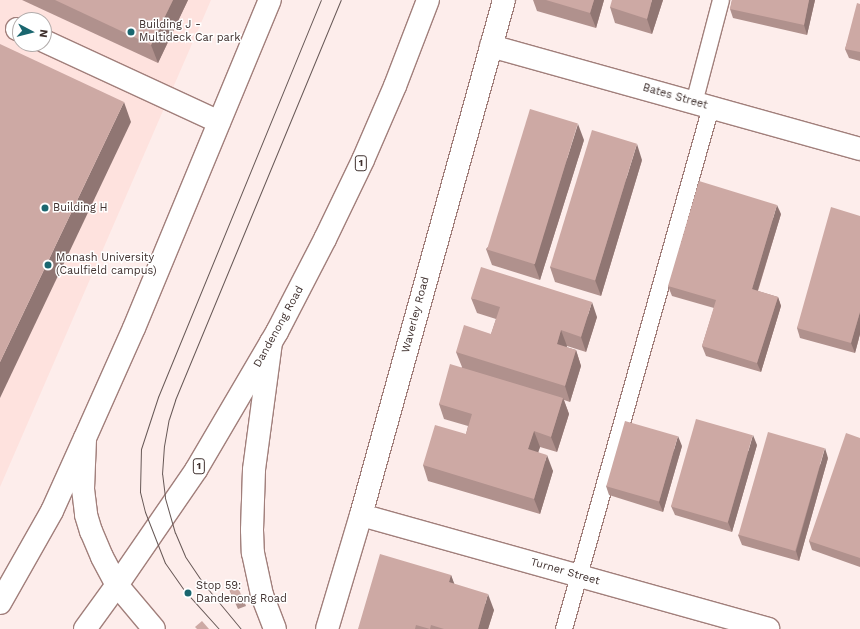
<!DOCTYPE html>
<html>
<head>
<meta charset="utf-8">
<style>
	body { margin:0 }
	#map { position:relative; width:860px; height:629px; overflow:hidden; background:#fdedeb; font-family:"Work Sans",sans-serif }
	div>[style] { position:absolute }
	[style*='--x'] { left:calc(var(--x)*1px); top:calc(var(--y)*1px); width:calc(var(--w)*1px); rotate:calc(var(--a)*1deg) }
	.built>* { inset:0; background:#fee2de }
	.roads { filter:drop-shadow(1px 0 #a17f7b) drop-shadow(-1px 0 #a17f7b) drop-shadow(0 1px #a17f7b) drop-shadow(0 -1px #a17f7b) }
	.service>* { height:16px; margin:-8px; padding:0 8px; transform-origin:8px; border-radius:8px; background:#fff }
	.minor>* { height:22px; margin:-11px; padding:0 11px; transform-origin:11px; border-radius:11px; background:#fff }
	.secondary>* { height:22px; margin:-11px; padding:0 11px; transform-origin:11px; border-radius:11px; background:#fff }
	.trunk>* { height:22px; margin:-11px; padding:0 11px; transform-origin:11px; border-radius:11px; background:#fff }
	.tram>* { height:1px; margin:-0.5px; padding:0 0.5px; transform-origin:0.5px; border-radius:0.5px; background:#675856 }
	.wall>* { inset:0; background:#b0918d }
	.shaded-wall>* { inset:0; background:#907673 }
	.building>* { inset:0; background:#cda9a4; transform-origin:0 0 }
	.dots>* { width:11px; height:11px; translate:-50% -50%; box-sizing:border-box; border:2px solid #fff; border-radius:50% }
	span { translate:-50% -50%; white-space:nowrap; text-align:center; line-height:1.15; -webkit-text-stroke:3px #fff; paint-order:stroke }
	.shield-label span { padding:1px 3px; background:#fff; border:1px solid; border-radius:3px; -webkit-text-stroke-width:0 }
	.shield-label { font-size:10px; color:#3f302e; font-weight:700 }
	.poi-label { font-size:11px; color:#3f302e }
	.left { translate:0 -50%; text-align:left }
	.street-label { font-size:11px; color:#3f302e }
	.north { position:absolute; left:12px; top:12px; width:40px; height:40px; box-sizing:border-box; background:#fff; border:1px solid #b2acab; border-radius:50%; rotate:97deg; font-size:11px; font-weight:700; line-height:16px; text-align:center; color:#3f302e }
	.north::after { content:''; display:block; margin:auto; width:14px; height:18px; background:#1a666f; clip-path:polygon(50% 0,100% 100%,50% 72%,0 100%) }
</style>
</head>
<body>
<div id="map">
	<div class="built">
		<i style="clip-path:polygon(evenodd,0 0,211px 0,0 487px,0 0,20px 20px,44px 20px,44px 44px,20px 44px,20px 20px)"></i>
	</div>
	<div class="roads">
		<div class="service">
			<i style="--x:694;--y:103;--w:106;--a:-75.3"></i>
			<i style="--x:564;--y:629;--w:542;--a:-74.27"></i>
		</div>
		<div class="minor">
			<i style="--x:17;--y:29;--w:3;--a:18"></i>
			<i style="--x:44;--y:41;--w:193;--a:24.8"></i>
			<i style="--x:491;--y:46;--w:383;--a:15.6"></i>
			<i style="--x:361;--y:515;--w:423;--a:15.6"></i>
			<i style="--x:327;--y:629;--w:119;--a:-73.4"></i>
			<i style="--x:361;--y:515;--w:534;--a:-74.48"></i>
		</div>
		<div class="secondary">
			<i style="--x:271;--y:342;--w:129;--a:97.6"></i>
			<i style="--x:254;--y:470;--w:60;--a:91.9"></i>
			<i style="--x:252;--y:530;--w:23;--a:88"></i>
			<i style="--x:253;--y:553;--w:43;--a:77.9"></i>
			<i style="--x:262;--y:595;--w:36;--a:69"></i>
			<i style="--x:85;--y:439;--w:50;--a:92.3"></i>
			<i style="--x:83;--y:489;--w:26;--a:83"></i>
			<i style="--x:86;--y:515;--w:17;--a:73"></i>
			<i style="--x:91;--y:531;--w:28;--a:67"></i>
			<i style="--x:102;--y:557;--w:32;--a:62"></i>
			<i style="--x:117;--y:585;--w:57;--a:49.9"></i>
		</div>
		<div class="trunk">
			<i style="--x:0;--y:603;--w:106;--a:-60.5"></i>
			<i style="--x:52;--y:511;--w:80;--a:-65.7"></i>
			<i style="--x:85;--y:438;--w:120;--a:-66"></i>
			<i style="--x:134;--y:328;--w:355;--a:-67.5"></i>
			<i style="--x:85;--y:629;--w:54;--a:-54"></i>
			<i style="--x:117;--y:585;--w:140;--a:-55.5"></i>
			<i style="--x:196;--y:470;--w:160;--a:-59.6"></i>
			<i style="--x:277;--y:332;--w:105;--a:-62.7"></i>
			<i style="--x:325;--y:239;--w:88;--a:-64.3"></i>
			<i style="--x:363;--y:160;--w:81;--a:-66.6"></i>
			<i style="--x:395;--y:86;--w:92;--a:-69"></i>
		</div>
	</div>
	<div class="tram">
		<i style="--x:219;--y:629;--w:52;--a:-131.9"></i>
		<i style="--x:184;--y:590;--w:33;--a:-125"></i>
		<i style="--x:165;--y:563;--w:55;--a:-111.4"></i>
		<i style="--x:145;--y:512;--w:21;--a:-104"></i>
		<i style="--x:140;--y:492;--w:43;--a:-88.7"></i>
		<i style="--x:141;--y:449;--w:55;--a:-71.9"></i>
		<i style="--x:158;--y:397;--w:429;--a:-67.7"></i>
		<i style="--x:241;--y:629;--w:60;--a:-129.6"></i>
		<i style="--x:203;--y:583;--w:32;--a:-124"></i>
		<i style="--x:185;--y:556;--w:25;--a:-113"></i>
		<i style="--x:175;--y:533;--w:37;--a:-106"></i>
		<i style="--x:165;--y:497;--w:23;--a:-97"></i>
		<i style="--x:162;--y:474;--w:28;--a:-86"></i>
		<i style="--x:164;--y:446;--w:27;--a:-80"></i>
		<i style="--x:169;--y:419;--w:20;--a:-72"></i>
		<i style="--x:175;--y:400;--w:433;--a:-67.5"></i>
	</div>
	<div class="wall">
		<i style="clip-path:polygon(22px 0,188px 0,158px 63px)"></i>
		<i style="clip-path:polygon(533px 0,604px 0,596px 28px,537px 11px)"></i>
		<i style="clip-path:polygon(663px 0,652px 34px,615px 23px,610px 7px)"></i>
		<i style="clip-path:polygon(732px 0,815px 0,807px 35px,733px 18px,730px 9px)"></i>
		<i style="clip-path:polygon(860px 4px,860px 61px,849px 58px,845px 49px)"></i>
		<i style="clip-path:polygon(584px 140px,540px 280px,492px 265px,486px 249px)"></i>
		<i style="clip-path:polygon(642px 160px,601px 296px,555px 282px,550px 267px)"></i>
		<i style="clip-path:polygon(781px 214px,758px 291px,778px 297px,781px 306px,761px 372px,706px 356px,702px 346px,714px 308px,672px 296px,668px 286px)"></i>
		<i style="clip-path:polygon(860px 216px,860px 334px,855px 353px,800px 338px,797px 328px)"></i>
		<i style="clip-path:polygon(471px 298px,597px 317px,586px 352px,567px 346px,566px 347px,576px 350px,581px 366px,570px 402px,564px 400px,569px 414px,557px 452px,540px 447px,538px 452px,553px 471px,540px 514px,428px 481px,423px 465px,466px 434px,468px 426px,444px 419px,439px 404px,462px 367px,456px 352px,491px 334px,496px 319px,477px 313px)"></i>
		<i style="clip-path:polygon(860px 438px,860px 567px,812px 550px,809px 541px)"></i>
		<i style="clip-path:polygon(757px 445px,732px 532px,675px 515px,671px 506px)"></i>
		<i style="clip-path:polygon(682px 446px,663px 512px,609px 495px,606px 486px)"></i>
		<i style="clip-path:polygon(828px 458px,799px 561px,742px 545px,738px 535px)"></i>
		<i style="clip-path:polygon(451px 575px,454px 584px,494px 610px,488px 629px,358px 629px)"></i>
		<i style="clip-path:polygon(227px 585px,244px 601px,246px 606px,238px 609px)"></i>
	</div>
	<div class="shaded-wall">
		<i style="clip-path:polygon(173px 0,188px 0,158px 63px,151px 45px)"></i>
		<i style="clip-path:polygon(594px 0,604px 0,596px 28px,590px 13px)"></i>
		<i style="clip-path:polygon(652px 0,663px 0,652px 34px,647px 19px)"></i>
		<i style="clip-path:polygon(809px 0,815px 0,807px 35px,804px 25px)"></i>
		<i style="clip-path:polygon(124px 102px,131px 122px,0 398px,0 362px)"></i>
		<i style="clip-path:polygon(578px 124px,584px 140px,540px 280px,534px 264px)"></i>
		<i style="clip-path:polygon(637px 144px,642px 160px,601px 296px,595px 280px)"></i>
		<i style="clip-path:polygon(777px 205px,781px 214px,755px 299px,752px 289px)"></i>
		<i style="clip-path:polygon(778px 297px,781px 306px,761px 372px,757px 363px)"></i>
		<i style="clip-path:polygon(592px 302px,597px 317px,586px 352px,581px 337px)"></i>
		<i style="clip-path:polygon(860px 312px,860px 334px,855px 353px,851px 343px)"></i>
		<i style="clip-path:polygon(561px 330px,567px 346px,562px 360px,557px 344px)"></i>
		<i style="clip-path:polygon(576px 350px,581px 366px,570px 402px,565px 386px)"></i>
		<i style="clip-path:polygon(563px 398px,569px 414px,557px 452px,551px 437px)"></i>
		<i style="clip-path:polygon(534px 431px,540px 447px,534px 465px,528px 449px)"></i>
		<i style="clip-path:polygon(753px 435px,757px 445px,732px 532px,728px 522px)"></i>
		<i style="clip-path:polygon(678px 436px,682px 446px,663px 512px,659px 502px)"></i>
		<i style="clip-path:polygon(825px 448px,828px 458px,799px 561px,796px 551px)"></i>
		<i style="clip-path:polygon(547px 455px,553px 471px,540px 514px,534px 499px)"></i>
		<i style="clip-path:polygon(451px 575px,457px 591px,449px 582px)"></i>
		<i style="clip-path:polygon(488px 594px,494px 610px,488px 629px,478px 629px)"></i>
	</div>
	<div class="building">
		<i style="clip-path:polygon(55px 0,173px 0,151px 45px)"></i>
		<i style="clip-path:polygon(546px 0,594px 0,590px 13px)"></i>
		<i style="clip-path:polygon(612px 0,652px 0,647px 19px,610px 7px)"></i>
		<i style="clip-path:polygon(732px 0,809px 0,804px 25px,730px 9px)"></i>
		<i style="clip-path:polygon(857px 3px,860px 4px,860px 52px,845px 49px)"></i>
		<i style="clip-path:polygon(0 44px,124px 102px,0 362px)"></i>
		<i style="left:530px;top:109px;width:50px;height:147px;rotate:17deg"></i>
		<i style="left:592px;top:130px;width:47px;height:143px;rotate:17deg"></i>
		<i style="clip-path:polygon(699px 181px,777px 205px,752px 289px,778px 297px,757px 363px,702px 346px,716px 300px,668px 286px)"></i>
		<i style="clip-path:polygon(831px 207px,860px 216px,860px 312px,851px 343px,797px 328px)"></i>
		<i style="clip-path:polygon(481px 267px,592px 302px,581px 337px,561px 330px,557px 344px,576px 350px,565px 386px,456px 352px,464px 325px,491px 334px,500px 307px,471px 298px)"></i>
		<i style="clip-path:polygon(450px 364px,563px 398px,551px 437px,534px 431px,528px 449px,547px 455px,534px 499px,423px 465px,435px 425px,466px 434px,472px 414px,439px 404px)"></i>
		<i style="left:696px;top:419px;width:59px;height:91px;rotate:16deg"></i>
		<i style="left:625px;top:421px;width:55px;height:68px;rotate:16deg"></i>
		<i style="left:768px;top:432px;width:59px;height:107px;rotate:16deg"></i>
		<i style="clip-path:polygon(846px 433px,860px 438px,860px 558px,809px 541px)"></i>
		<i style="clip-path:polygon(380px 554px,451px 575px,449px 582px,488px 594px,478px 629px,444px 629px,431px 625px,430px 629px,416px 625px,415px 629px,358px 629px)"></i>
		<i style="clip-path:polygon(235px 581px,244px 601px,237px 604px,227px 585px)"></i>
		<i style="clip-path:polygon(202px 621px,209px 629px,197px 629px,195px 627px)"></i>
	</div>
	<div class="dots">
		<i style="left:131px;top:32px;background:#1a666f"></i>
		<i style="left:45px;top:208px;background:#1a666f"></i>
		<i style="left:48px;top:265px;background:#1a666f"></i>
		<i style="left:188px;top:593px;background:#1a666f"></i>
	</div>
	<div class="shield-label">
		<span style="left:361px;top:163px">1</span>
		<span style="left:199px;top:466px">1</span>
	</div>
	<div class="poi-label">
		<span class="left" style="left:139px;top:32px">Building J -<br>Multideck Car park</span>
		<span class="left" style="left:53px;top:208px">Building H</span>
		<span class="left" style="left:56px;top:265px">Monash University<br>(Caulfield campus)</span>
		<span class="left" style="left:196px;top:593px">Stop 59:<br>Dandenong Road</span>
	</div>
	<div class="street-label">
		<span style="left:675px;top:97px;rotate:16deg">Bates Street</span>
		<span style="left:416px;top:315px;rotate:-75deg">Waverley Road</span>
		<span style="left:279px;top:327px;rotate:-61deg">Dandenong Road</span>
		<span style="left:565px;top:572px;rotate:16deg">Turner Street</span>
	</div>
	<div class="north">N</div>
</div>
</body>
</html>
